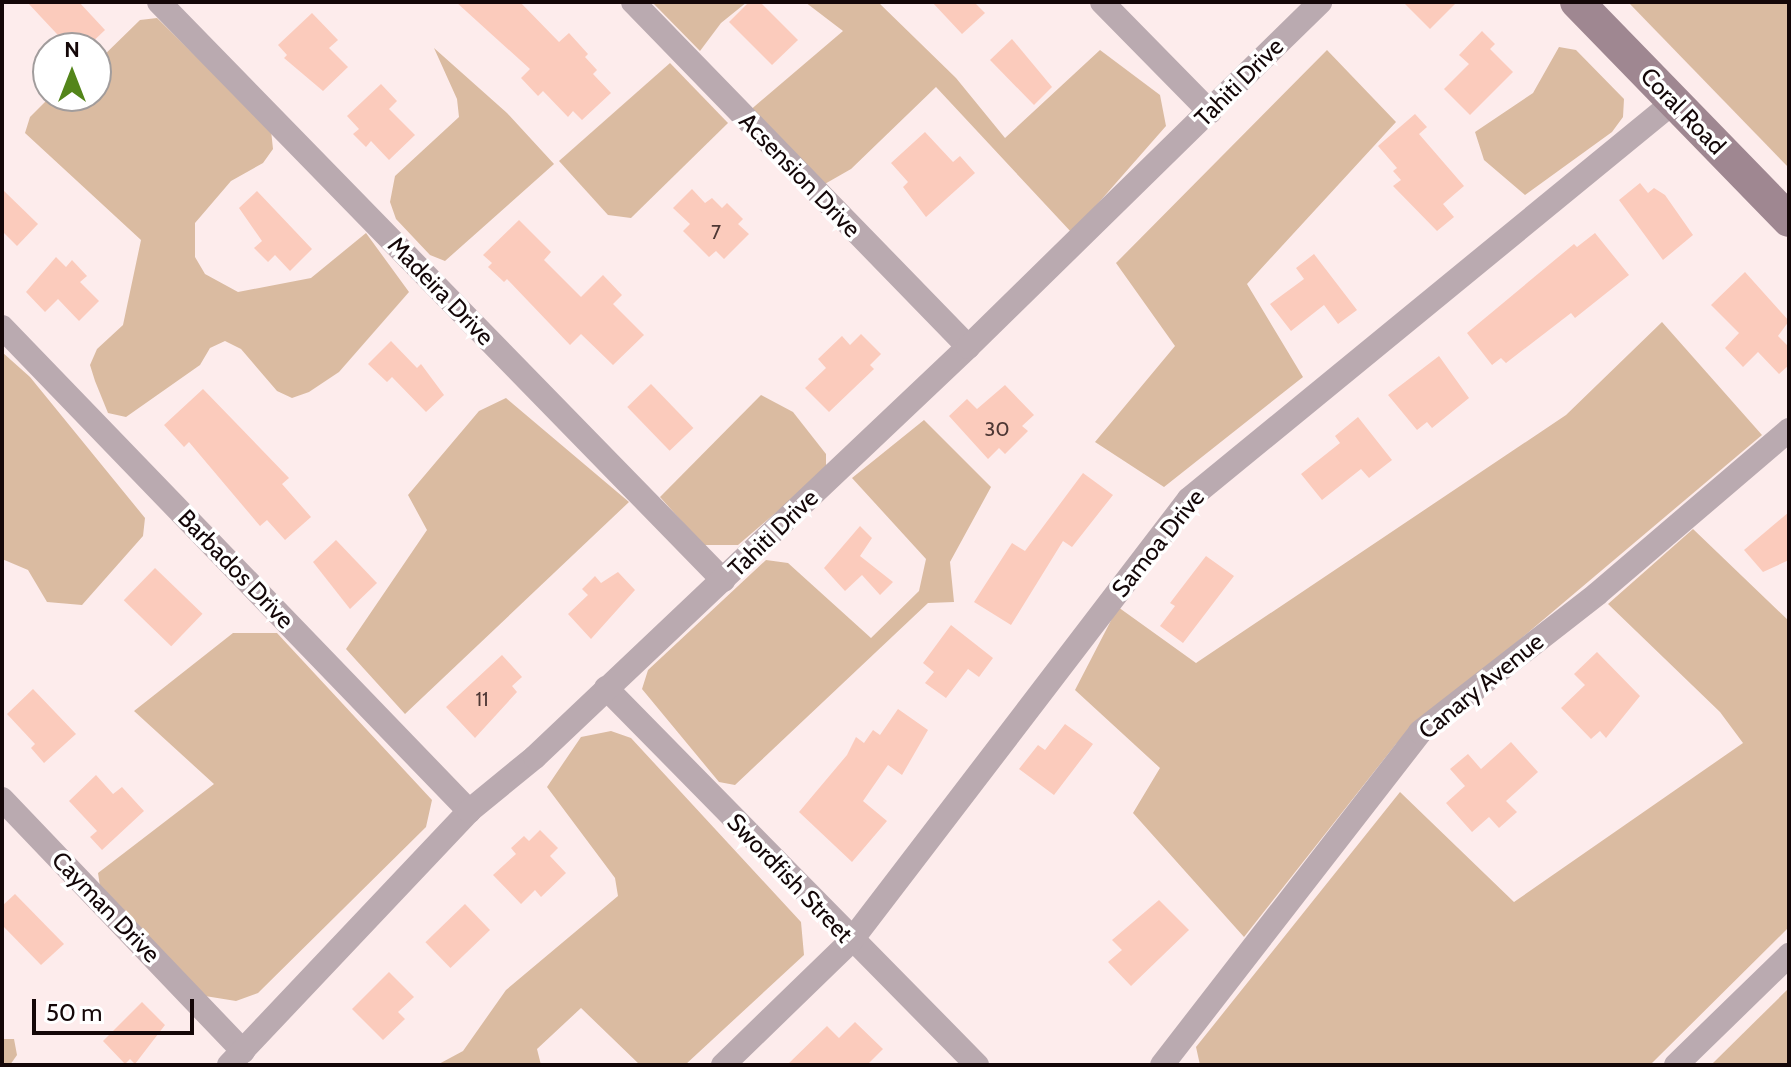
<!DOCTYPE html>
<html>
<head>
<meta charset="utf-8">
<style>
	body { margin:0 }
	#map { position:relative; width:1791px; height:1067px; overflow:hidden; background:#fdecec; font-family:Cabin,sans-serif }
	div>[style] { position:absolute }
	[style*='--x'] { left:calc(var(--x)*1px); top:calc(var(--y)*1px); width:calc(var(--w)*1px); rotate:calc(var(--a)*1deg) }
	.green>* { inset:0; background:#dabba1 }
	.building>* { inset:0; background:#fbcbbc; transform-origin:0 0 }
	.street>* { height:24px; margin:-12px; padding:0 12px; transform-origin:12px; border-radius:12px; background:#baaab0 }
	.secondary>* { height:34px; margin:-17px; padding:0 17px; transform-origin:17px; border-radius:17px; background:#9f8791 }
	span { translate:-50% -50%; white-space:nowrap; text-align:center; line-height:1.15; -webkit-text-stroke:7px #fff; paint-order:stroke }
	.number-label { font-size:20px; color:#4e3835 }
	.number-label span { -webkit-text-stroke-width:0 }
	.street-label { font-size:24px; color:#140708 }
	.frame { position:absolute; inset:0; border:4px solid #140708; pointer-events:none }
	.north { position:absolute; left:32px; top:32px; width:80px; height:80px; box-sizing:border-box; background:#fff; border:2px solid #a19c9c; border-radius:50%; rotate:0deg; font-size:22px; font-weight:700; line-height:32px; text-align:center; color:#140708 }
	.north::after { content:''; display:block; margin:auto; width:28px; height:36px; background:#53851a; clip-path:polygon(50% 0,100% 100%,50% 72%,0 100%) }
	.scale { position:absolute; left:32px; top:999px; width:162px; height:36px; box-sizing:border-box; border:4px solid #140708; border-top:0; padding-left:10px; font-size:24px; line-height:28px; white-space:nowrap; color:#140708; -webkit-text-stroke:6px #fff; paint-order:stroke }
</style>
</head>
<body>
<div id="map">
	<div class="green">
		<i style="clip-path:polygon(652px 2px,747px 2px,721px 23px,700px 51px)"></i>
		<i style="clip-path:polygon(805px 2px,878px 2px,956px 78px,1005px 138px,1100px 50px,1160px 95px,1166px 126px,1072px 233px,936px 87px,851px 169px,823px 185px,748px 112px,843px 31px)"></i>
		<i style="clip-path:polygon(1628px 2px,1789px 2px,1789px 168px)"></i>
		<i style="clip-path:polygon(157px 18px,271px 130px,273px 149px,263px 163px,231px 181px,195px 223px,195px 257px,205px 274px,238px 292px,311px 278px,366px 233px,409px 292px,339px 372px,309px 392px,292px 398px,277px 391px,241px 349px,225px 341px,210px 348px,200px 365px,126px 417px,108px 413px,95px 381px,90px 365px,97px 349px,123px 325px,141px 240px,25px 133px,30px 117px,51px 96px,96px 96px,96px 63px,140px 20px)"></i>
		<i style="clip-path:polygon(1559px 47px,1576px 50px,1624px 99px,1623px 117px,1612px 132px,1525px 195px,1484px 160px,1475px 132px,1533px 93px)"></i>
		<i style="clip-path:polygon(434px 48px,507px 113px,554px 164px,445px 261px,430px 255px,396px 219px,390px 202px,395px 176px,459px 117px,457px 99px)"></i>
		<i style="clip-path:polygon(1327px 50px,1396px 122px,1247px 284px,1303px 377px,1164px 487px,1095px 442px,1175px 346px,1116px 263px)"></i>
		<i style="clip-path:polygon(670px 63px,728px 123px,631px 218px,608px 215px,559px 161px)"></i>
		<i style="clip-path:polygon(1662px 322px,1762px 435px,1396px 744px,1244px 937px,1133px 813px,1160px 768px,1075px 690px,1118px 607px,1196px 663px,1566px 415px)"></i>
		<i style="clip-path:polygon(2px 352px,30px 377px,145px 518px,143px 536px,82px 605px,47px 602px,28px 570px,2px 559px)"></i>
		<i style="clip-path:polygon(761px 395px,793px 412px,826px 454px,826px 470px,738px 545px,703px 545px,660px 497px)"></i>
		<i style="clip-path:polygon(506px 398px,629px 502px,405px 714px,346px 649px,427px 530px,408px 495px,479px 411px)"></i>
		<i style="clip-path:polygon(924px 420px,991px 487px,950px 562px,954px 602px,928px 603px,735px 785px,719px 782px,642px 689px,648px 670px,766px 560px,788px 563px,871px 638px,919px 591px,926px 559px,852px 478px)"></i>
		<i style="clip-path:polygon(1693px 529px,1789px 621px,1789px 927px,1650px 1065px,1200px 1065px,1196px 1047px,1400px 792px,1514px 902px,1743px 743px,1720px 712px,1608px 604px)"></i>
		<i style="clip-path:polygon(233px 633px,277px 633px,432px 800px,426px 827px,258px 993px,236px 1001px,205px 996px,101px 893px,98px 873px,214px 784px,134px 711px)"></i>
		<i style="clip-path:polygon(611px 731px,631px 738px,801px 922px,804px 955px,685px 1065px,640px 1065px,581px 1008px,537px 1049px,541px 1065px,437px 1065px,463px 1051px,506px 990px,618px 896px,615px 878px,547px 787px,581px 737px)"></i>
		<i style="clip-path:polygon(1789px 988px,1789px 1065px,1711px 1065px)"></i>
		<i style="clip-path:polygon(2px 1039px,14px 1039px,17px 1055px,10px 1065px,2px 1065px)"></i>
	</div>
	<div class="building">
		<i style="clip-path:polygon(27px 2px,79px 2px,105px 30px,86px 48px,70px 48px)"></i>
		<i style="clip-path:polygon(456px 2px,520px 2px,559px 42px,569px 33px,588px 54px,585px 57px,597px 70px,593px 74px,611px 93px,582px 120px,573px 111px,568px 117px,543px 91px,538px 96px,521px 78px,530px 69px)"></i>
		<i style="clip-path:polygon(749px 2px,760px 2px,798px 40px,772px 65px,729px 22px)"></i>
		<i style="clip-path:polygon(932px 2px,974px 2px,985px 13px,962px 34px)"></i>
		<i style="clip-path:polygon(1403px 2px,1457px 2px,1430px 29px)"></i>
		<i style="clip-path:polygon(312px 13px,338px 40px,329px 48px,348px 67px,323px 91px,284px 58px,287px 55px,278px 45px)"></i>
		<i style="clip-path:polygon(1482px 31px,1495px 44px,1490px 49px,1513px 72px,1470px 115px,1444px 89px,1469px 64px,1459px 55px)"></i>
		<i style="clip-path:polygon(1012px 39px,1052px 87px,1034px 105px,990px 60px)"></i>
		<i style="clip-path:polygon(381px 84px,397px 101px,389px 109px,415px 135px,389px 160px,371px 141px,366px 147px,353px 134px,359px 129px,347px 116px)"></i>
		<i style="clip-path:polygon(1415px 114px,1427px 127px,1419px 134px,1464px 186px,1443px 204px,1454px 217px,1437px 231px,1393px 186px,1401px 180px,1393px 171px,1397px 168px,1378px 146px)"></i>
		<i style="clip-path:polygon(925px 132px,953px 162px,960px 156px,975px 173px,926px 217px,903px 187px,908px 182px,891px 163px)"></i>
		<i style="clip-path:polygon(1640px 183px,1648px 193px,1654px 188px,1665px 195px,1693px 235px,1663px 260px,1619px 200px)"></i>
		<i style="clip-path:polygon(2px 189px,38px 224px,17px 246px,2px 231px)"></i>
		<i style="clip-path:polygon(692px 189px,705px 203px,712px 198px,722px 208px,727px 203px,743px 219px,738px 224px,749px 234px,724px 259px,716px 251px,709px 257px,683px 231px,690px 224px,673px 208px)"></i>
		<i style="clip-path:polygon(257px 191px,312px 249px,290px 271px,275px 255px,268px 262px,254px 248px,262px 241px,239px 208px)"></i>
		<i style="clip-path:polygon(519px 220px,551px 252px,544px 260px,581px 297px,603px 275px,622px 295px,613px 304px,644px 335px,613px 365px,581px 334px,570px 345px,507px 279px,504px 282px,488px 267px,492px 263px,483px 255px)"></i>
		<i style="clip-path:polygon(1595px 233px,1629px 275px,1575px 318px,1571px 313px,1506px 363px,1501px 358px,1492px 365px,1467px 333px,1574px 244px,1577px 247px)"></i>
		<i style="clip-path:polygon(1314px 254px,1357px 310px,1338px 324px,1324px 305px,1291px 331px,1270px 304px,1304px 279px,1296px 268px)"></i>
		<i style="clip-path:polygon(56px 257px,66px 267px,72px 260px,87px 276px,80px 282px,99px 301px,79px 321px,58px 299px,45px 312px,26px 292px)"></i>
		<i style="clip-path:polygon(1745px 272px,1789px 321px,1778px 336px,1789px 347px,1789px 365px,1779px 374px,1758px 352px,1743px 367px,1725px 348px,1739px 333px,1711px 305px)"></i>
		<i style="clip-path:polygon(861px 334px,881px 354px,870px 365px,874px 369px,829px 412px,805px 388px,826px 368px,818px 359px,842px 336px,850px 345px)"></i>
		<i style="clip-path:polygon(391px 341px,417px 368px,421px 364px,444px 395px,426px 412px,392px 377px,387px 382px,368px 364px)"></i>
		<i style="clip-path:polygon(1439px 356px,1469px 398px,1432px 428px,1427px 422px,1417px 430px,1388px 395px)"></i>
		<i style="left:651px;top:384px;width:61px;height:33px;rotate:46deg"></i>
		<i style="clip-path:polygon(1005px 385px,1034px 415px,1022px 426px,1028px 431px,1005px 454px,999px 448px,988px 459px,949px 416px,967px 399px,977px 409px)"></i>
		<i style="clip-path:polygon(203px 389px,289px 478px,282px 484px,311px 517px,285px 540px,267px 520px,260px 526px,189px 442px,184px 447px,164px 425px)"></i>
		<i style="clip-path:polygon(1358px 417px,1392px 460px,1369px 478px,1361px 469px,1322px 500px,1301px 474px,1340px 443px,1335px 436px)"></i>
		<i style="clip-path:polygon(1083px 473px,1113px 495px,1072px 547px,1063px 541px,1011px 625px,974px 602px,1012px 543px,1025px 551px)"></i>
		<i style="clip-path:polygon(1789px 512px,1789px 560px,1763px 572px,1744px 550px)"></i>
		<i style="clip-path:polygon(860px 526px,872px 538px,860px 556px,893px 582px,880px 595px,862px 575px,845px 591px,824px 568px)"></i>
		<i style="clip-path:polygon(336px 540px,377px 583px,350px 609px,313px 562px)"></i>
		<i style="clip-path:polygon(1206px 556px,1234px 576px,1183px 643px,1160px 626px,1175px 606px,1170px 603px)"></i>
		<i style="left:155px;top:568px;width:66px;height:45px;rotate:44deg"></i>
		<i style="clip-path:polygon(618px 572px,635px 590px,591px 639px,568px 614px,588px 595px,582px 589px,595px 576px,601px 583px)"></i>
		<i style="clip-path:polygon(951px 625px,993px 658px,979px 677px,968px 669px,946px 698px,925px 683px,934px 672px,923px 663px)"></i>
		<i style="clip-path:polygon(1597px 652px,1640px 696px,1606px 738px,1600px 731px,1591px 739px,1561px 708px,1585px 685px,1574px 674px)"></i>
		<i style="clip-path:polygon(502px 655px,522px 677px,512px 686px,517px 692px,475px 738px,446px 707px)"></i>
		<i style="clip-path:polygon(33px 689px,76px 734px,44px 763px,31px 748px,35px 744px,7px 714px)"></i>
		<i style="clip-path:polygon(898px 709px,928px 730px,902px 775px,888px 765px,863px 801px,887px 821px,852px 862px,799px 812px,847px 755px,856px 737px,864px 743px,873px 730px,880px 735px)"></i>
		<i style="clip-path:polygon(1065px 724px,1093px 744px,1054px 795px,1019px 769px,1038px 745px,1045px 750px)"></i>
		<i style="clip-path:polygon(1511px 742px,1538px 772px,1506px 801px,1517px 812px,1499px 828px,1489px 817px,1472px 832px,1446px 803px,1465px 786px,1450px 769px,1468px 754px,1481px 769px)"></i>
		<i style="clip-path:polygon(96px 775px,113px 794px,122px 787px,144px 811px,102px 850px,90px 837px,97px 831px,69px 801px)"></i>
		<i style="clip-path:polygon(540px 830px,558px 848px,550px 856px,566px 873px,541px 897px,535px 890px,521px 904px,493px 875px,516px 854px,511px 848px,524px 836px,529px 841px)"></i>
		<i style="clip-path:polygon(15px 894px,64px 944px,41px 965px,2px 925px,2px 906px)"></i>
		<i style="clip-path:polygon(1159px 900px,1189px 930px,1131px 986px,1108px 962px,1122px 950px,1112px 940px)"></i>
		<i style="left:465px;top:904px;width:36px;height:55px;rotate:46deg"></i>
		<i style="clip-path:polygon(389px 972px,414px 997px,398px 1012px,405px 1019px,383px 1040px,352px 1009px)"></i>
		<i style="clip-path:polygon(142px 1002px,165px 1025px,135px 1064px,130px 1059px,125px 1064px,103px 1041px)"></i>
		<i style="clip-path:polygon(855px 1022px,883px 1049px,867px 1065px,787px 1065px,827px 1026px,839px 1038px)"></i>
	</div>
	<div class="street">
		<i style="--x:159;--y:2;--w:808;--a:45.7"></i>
		<i style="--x:633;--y:2;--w:481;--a:45.8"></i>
		<i style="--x:1102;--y:2;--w:154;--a:45.5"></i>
		<i style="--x:2;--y:327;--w:673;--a:46.02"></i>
		<i style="--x:606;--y:688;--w:529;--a:45.46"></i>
		<i style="--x:2;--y:799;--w:349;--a:46.3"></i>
		<i style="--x:229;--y:1065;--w:349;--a:-46.6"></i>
		<i style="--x:469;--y:811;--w:85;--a:-39.3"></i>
		<i style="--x:535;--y:757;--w:596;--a:-43.44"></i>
		<i style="--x:968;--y:347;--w:493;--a:-44.4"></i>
		<i style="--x:723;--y:1065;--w:178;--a:-44.1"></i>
		<i style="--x:851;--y:941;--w:556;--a:-52.59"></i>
		<i style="--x:1189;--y:499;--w:628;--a:-39.32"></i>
		<i style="--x:1162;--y:1065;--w:421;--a:-52.2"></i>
		<i style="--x:1420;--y:732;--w:224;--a:-37.9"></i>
		<i style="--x:1597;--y:594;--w:253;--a:-40.5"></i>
		<i style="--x:1676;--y:1065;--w:158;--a:-44.2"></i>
	</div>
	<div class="secondary">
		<i style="--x:1577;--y:2;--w:304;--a:45.8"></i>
	</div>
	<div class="number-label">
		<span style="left:716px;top:232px">7</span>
		<span style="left:997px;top:429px">30</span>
		<span style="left:482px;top:699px">11</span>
	</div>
	<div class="street-label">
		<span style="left:1239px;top:82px;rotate:-45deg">Tahiti Drive</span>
		<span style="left:1683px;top:111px;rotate:46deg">Coral Road</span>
		<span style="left:800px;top:175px;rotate:46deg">Acsension Drive</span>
		<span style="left:441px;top:291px;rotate:46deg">Madeira Drive</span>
		<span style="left:773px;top:533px;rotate:-44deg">Tahiti Drive</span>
		<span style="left:1158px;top:543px;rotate:-51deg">Samoa Drive</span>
		<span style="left:236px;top:569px;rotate:46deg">Barbados Drive</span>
		<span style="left:1481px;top:686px;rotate:-39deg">Canary Avenue</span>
		<span style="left:790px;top:878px;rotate:46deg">Swordfish Street</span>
		<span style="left:106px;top:907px;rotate:46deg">Cayman Drive</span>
	</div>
	<div class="frame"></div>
	<div class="north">N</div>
	<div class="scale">50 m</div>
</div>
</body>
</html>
